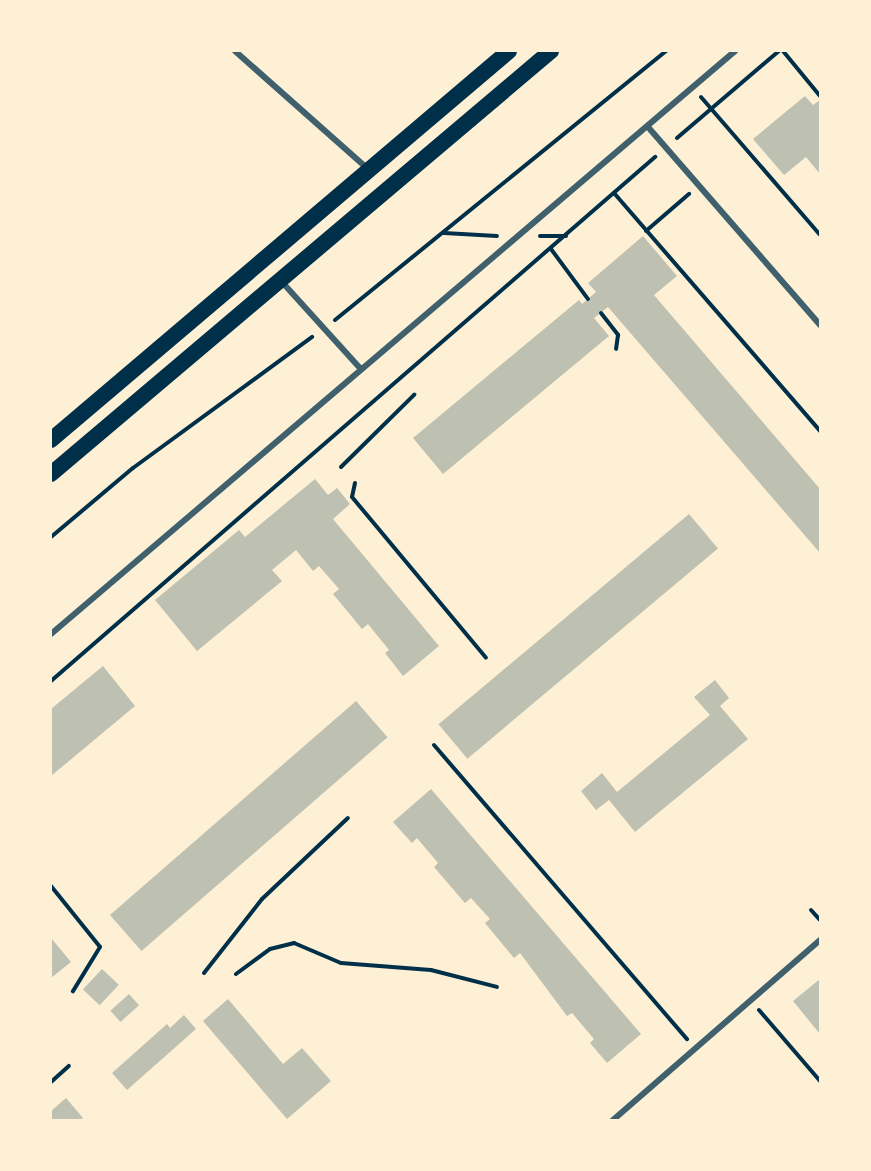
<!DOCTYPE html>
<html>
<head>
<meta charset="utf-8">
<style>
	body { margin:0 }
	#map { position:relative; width:871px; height:1171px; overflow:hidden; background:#fdf0d5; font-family:"PT Sans",sans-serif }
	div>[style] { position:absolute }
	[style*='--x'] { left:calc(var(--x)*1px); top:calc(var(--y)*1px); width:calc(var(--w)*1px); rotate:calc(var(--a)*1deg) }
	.building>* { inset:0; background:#bec0b2; transform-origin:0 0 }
	.path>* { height:4px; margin:-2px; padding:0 2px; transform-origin:2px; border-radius:2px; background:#003049 }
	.minor>* { height:6px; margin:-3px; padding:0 3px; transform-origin:3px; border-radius:3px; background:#3f606c }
	.trunk>* { height:16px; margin:-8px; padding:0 8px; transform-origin:8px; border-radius:8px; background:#003049 }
	span { translate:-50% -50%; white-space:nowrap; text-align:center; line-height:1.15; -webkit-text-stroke:5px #fdf0d5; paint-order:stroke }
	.frame { position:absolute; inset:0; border:52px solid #fdf0d5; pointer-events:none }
</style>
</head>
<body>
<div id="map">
	<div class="building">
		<i style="clip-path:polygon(805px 96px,813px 105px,820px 100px,820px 174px,806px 157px,784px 175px,753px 139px)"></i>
		<i style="clip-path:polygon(643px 236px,677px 276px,654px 295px,820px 489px,820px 553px,608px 307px,594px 318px,609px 336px,443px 474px,413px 438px,579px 300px,582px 304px,596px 292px,588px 283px)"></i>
		<i style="clip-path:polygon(315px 479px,328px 495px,337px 488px,350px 504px,333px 519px,439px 646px,403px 676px,385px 653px,389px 650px,368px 624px,362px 629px,333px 594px,339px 589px,319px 566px,313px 571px,296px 550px,272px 570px,282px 581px,197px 651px,155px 600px,239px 530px,245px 537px)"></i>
		<i style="left:689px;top:514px;width:45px;height:327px;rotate:50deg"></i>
		<i style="clip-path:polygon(103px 666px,135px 706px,51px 776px,51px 709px)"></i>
		<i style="clip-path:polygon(715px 680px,729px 698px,720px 706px,748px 739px,635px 832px,609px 800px,596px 810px,581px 791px,602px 773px,617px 792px,710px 715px,694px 697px)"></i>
		<i style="left:356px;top:701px;width:48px;height:326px;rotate:49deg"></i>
		<i style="clip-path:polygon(431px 789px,641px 1034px,607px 1063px,590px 1043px,594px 1039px,572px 1013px,567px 1016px,520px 953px,514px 958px,485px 923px,490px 919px,471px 898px,465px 903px,434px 867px,438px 863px,417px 838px,412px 843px,393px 822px)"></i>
		<i style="clip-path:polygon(51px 938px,71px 962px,51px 978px)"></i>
		<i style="left:102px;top:969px;width:23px;height:28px;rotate:43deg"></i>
		<i style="clip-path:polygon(820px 979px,820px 1034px,793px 1001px)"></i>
		<i style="left:129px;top:994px;width:15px;height:25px;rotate:48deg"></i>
		<i style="clip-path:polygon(228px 999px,283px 1064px,302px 1048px,331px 1081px,287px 1119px,203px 1021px)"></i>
		<i style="clip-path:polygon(184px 1015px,196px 1029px,127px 1090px,112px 1073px,167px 1024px,170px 1028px)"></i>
		<i style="clip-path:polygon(66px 1098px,83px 1118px,80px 1120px,51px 1120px,51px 1111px)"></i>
	</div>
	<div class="path">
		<i style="--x:783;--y:51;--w:58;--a:50.6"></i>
		<i style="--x:701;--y:97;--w:182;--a:49.2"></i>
		<i style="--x:677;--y:138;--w:134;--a:-40.5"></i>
		<i style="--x:614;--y:193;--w:315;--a:49.1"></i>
		<i style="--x:646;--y:231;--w:57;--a:-40.7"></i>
		<i style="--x:444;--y:233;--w:53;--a:3.2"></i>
		<i style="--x:540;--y:236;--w:26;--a:0"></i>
		<i style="--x:551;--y:249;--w:62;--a:53.5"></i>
		<i style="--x:601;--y:313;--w:28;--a:52"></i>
		<i style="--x:618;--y:335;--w:14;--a:98"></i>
		<i style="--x:335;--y:320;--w:427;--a:-39.1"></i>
		<i style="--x:341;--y:467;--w:103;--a:-44.6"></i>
		<i style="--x:355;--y:483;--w:14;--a:102"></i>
		<i style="--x:352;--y:497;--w:209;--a:50.2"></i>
		<i style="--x:51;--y:537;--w:107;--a:-40.1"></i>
		<i style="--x:133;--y:468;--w:222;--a:-36.2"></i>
		<i style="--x:51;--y:681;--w:800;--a:-40.94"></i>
		<i style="--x:434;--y:745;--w:388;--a:49.3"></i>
		<i style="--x:51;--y:886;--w:78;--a:51.2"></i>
		<i style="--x:100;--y:947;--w:52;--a:121.5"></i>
		<i style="--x:811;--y:910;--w:13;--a:48"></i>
		<i style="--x:204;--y:973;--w:94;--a:-51.9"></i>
		<i style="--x:262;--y:899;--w:118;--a:-43.3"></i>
		<i style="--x:236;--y:974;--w:42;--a:-36.3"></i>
		<i style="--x:270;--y:949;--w:25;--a:-14"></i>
		<i style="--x:294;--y:943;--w:51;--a:23.1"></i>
		<i style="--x:341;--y:963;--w:90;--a:4.4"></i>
		<i style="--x:431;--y:970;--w:68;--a:14.4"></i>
		<i style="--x:759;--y:1010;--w:94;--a:49.3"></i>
		<i style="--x:51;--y:1082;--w:24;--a:-42"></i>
	</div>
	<div class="minor">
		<i style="--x:235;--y:51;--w:179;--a:41.6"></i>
		<i style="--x:648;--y:127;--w:262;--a:49"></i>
		<i style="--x:282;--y:282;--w:116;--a:47.8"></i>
		<i style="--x:51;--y:634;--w:899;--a:-40.44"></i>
		<i style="--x:613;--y:1120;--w:274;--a:-41"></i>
	</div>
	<div class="trunk">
		<i style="--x:51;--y:440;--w:601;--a:-40.34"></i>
		<i style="--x:51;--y:474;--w:655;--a:-40.23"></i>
	</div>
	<div class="frame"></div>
</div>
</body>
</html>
